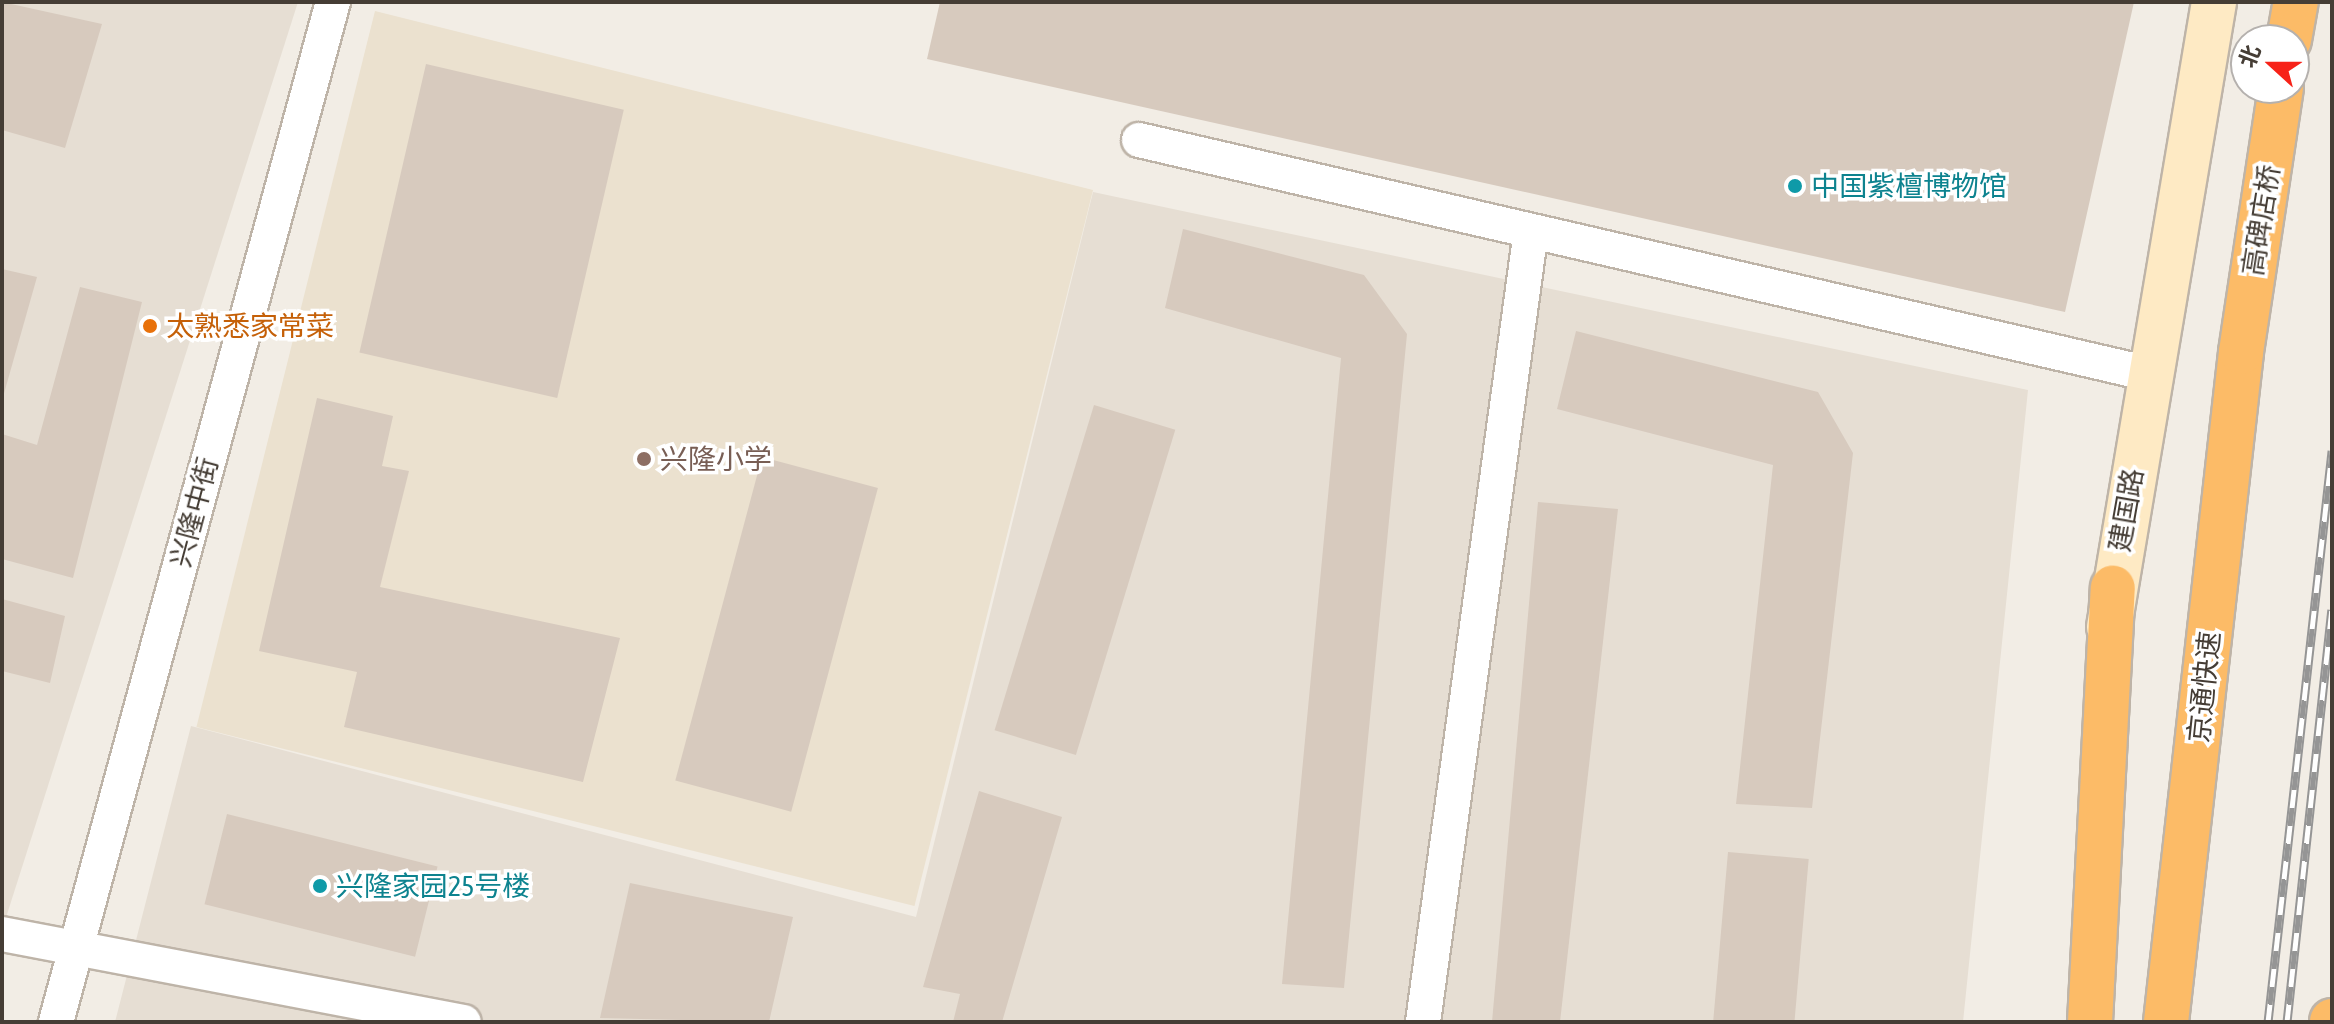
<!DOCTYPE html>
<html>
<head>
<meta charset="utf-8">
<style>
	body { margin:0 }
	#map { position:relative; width:2334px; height:1024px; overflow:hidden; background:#f2ede5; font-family:"Asap Condensed","Noto Sans SC",sans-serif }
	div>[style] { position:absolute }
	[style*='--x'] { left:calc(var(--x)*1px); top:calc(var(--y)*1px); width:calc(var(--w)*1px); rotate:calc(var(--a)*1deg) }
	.residential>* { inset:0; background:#e6ded3 }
	.education>* { inset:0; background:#ebe1cf; transform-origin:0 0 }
	.building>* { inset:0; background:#d7cabe; transform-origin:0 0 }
	.roads { filter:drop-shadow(2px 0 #beb4a8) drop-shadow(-2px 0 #beb4a8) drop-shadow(0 2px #beb4a8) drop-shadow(0 -2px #beb4a8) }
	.street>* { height:34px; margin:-17px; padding:0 17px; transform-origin:17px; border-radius:17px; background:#fff }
	.secondary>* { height:44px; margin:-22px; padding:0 22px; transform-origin:22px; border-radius:22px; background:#feeac4 }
	.highway>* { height:44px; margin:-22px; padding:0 22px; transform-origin:22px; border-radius:22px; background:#fcbb67 }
	.rail>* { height:9px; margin-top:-4.5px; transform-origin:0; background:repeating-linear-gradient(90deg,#fff 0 18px,#959595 0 36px); box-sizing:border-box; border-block:2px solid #959595 }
	.dots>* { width:22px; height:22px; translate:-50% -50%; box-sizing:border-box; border:4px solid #fff; border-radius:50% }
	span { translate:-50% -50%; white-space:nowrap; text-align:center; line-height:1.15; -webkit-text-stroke:7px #fff; paint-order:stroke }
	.culture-label { font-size:28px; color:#0d838f }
	.left { translate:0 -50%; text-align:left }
	.street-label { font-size:28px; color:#453d35 }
	.food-label { font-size:28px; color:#c56008 }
	.education-label { font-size:28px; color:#785e54 }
	.frame { position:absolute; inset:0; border:4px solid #453d35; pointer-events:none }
	.north { position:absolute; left:2230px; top:24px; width:80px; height:80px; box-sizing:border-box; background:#fff; border:2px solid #b5b1ae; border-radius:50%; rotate:291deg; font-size:22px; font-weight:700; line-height:32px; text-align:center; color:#453d35 }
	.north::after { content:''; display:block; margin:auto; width:28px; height:36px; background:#f72218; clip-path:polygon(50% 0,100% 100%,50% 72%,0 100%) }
</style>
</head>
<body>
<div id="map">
	<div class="residential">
		<i style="clip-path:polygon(2px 2px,298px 2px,2px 930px)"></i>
		<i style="clip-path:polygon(1093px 192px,2028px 390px,1963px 1022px,115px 1022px,191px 726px,916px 917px)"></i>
	</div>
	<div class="education">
		<i style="left:375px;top:11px;width:740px;height:738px;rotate:14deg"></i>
	</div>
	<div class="building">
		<i style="clip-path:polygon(2px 2px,102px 24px,65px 148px,2px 130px)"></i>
		<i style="clip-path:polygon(940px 2px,2134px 2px,2065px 312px,927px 59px)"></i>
		<i style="left:426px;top:64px;width:203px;height:296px;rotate:13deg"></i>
		<i style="clip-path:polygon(1183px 229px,1364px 275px,1407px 334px,1344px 988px,1282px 984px,1341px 358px,1165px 308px)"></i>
		<i style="clip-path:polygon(2px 269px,37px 277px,3px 397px,2px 397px)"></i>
		<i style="clip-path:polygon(80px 287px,142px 302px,73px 578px,2px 559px,2px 434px,37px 445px)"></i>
		<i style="clip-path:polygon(1576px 331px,1818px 392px,1853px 453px,1812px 808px,1736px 804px,1773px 465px,1557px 409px)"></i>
		<i style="clip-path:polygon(317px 398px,393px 416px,382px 466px,409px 471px,380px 587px,620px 638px,583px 782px,344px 727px,357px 672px,259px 651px)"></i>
		<i style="left:1094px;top:405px;width:85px;height:340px;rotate:17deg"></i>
		<i style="left:762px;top:457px;width:120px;height:335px;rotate:15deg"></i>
		<i style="clip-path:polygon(1538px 502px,1618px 509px,1560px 1022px,1492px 1022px)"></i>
		<i style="clip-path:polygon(2px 599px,65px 616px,50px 683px,2px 671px)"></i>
		<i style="clip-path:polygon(979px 791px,1062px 817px,1002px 1022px,953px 1022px,960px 994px,923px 987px)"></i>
		<i style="left:227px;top:814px;width:217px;height:93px;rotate:14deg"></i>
		<i style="left:1728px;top:852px;width:81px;height:171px;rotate:5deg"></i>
		<i style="clip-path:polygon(630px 883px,793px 917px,769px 1022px,600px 1018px)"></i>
	</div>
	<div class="roads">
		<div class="street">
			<i style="--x:1139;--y:140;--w:1038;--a:13.03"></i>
			<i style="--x:2;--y:934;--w:470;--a:10.8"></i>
			<i style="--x:56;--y:1022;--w:1057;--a:-74.81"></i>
			<i style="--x:1423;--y:1022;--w:798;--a:-82.23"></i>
		</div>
		<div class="secondary">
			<i style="--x:2109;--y:627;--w:634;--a:-80.46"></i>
		</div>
		<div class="highway">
			<i style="--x:2289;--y:40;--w:39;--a:-80"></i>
			<i style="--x:2090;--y:1022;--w:435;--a:-87"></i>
			<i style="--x:2166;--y:1022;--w:674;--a:-83.61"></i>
			<i style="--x:2241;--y:352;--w:267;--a:-81.4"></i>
			<i style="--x:2332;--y:1022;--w:1;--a:-90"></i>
		</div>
	</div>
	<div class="rail">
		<i style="--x:2268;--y:1022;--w:575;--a:-83.6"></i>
		<i style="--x:2287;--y:1022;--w:415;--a:-83.8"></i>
	</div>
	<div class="dots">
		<i style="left:1795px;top:186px;background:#0f9aa8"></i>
		<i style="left:150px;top:326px;background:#e8710a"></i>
		<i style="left:644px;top:459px;background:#8d6e63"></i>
		<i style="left:320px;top:886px;background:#0f9aa8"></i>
	</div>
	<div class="culture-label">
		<span class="left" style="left:1811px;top:186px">中国紫檀博物馆</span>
		<span class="left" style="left:336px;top:886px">兴隆家园25号楼</span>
	</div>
	<div class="street-label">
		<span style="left:2261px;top:220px;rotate:-81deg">高碑店桥</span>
		<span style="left:2126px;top:510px;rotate:-80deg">建国路</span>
		<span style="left:194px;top:512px;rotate:-75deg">兴隆中街</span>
		<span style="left:2204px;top:687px;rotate:-84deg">京通快速</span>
	</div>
	<div class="food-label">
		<span class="left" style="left:166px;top:326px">太熟悉家常菜</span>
	</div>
	<div class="education-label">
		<span class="left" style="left:660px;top:459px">兴隆小学</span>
	</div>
	<div class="frame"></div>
	<div class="north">北</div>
</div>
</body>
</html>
